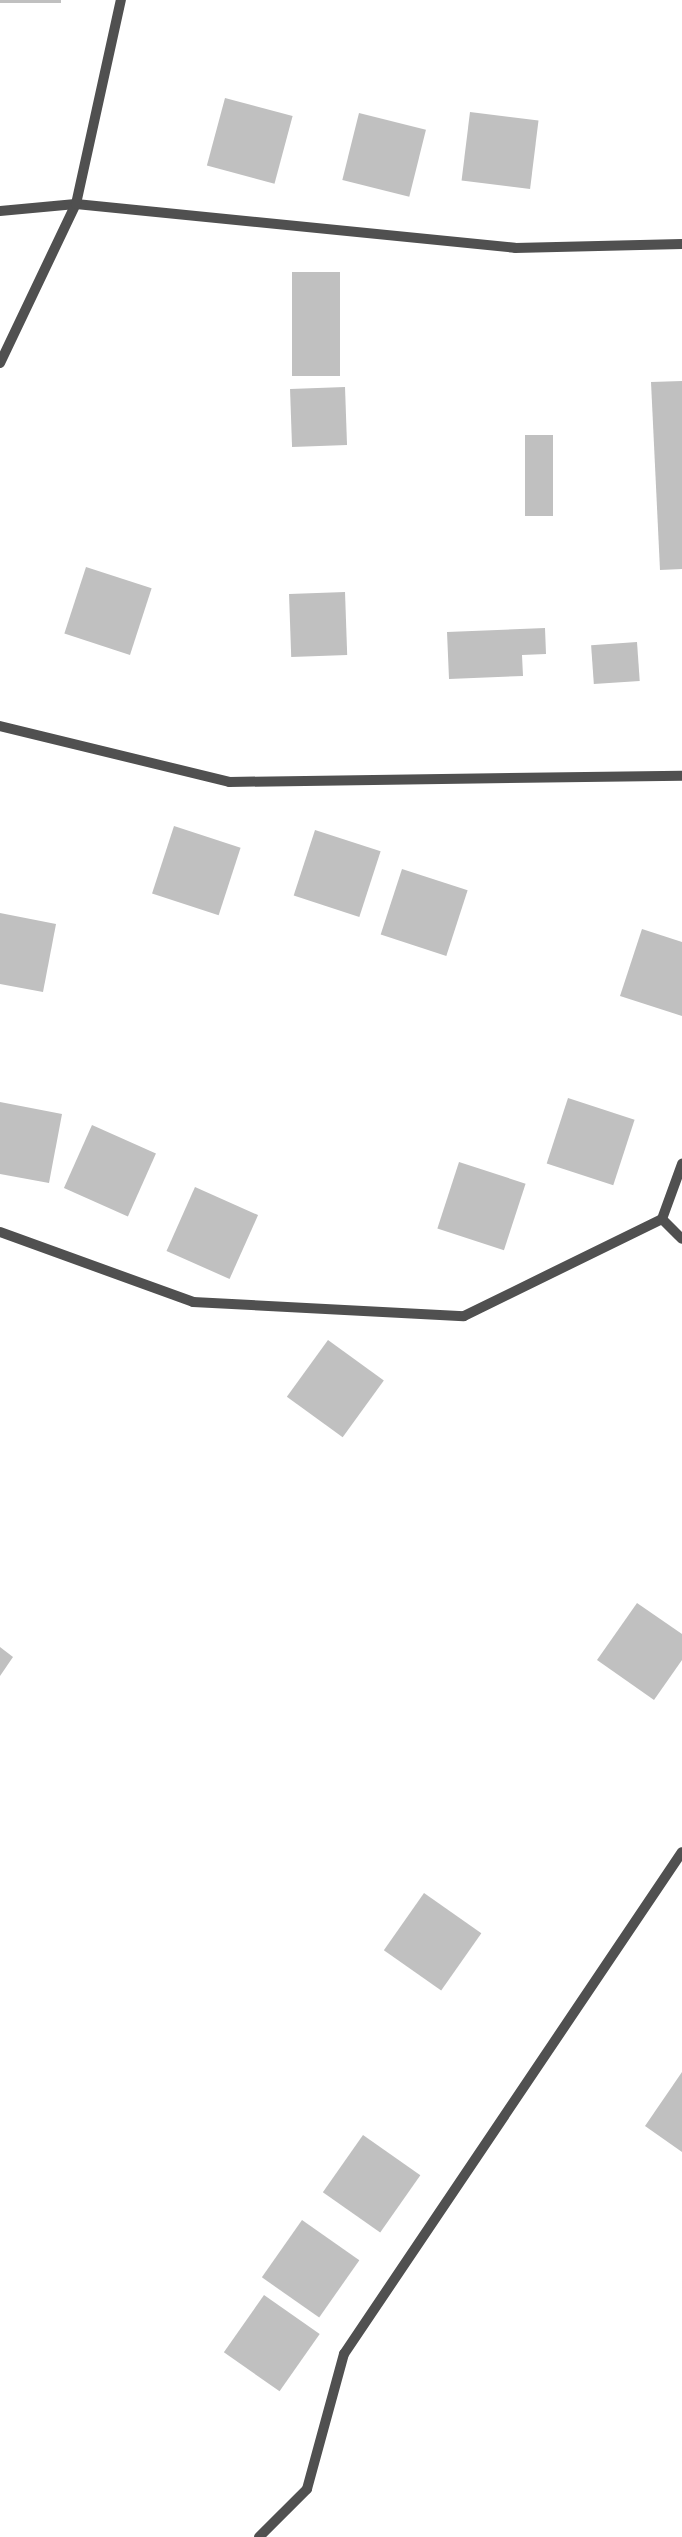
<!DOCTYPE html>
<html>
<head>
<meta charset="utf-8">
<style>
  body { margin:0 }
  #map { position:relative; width:682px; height:2537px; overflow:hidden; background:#fff; font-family:Quicksand,sans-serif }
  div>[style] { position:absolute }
  .building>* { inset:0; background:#c0c0c0; transform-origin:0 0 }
  .street>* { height:10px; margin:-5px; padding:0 5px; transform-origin:5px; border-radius:5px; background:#505050 }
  span { translate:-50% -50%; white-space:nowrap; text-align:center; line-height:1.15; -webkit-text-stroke:5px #fff; paint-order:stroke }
</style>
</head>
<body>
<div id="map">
  <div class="building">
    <i style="left:0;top:0;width:61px;height:3px"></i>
    <i style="left:225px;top:98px;width:70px;height:70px;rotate:15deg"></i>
    <i style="left:470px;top:112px;width:69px;height:69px;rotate:7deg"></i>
    <i style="left:359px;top:113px;width:69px;height:69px;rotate:14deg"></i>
    <i style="left:292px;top:272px;width:48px;height:104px"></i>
    <i style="clip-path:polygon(682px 381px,682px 569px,660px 570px,651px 382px)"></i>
    <i style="left:345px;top:387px;width:58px;height:55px;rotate:88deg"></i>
    <i style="left:525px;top:435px;width:28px;height:81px"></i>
    <i style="left:86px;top:567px;width:69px;height:70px;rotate:18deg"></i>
    <i style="left:345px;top:592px;width:63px;height:56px;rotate:88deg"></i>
    <i style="clip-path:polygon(545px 628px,546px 654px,522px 655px,523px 676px,449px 679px,447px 632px)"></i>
    <i style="left:637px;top:642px;width:39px;height:46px;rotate:86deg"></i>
    <i style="left:174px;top:826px;width:70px;height:71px;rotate:18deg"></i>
    <i style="left:315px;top:830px;width:69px;height:69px;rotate:18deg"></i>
    <i style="left:402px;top:869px;width:69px;height:69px;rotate:18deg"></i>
    <i style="clip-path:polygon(0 913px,56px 924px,43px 992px,0 984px)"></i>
    <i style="clip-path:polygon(642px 929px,682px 942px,682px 1016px,620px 996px)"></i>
    <i style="left:568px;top:1098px;width:70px;height:69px;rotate:18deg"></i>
    <i style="clip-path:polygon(0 1102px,62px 1114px,49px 1183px,0 1174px)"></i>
    <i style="left:92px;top:1125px;width:70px;height:69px;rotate:24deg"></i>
    <i style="left:459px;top:1162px;width:70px;height:70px;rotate:18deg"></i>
    <i style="left:195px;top:1187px;width:69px;height:70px;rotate:24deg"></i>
    <i style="left:328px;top:1340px;width:69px;height:70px;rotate:36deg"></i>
    <i style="clip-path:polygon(637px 1603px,682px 1634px,682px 1660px,654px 1700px,597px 1660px)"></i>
    <i style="clip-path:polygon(0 1647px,13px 1657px,0 1676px)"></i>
    <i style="left:424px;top:1893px;width:70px;height:70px;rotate:35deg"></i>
    <i style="clip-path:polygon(682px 2072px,682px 2152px,645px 2126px)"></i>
    <i style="left:363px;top:2135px;width:70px;height:70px;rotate:35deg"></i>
    <i style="left:302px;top:2220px;width:70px;height:70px;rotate:35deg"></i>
    <i style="left:264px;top:2295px;width:68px;height:70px;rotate:35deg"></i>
  </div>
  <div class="street">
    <i style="left:0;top:211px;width:76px;rotate:-5.3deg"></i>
    <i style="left:76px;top:204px;width:441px;rotate:5.7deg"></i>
    <i style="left:515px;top:248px;width:167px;rotate:-1.4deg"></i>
    <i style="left:0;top:363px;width:176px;rotate:-64.5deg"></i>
    <i style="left:76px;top:204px;width:209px;rotate:-77.6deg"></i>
    <i style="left:0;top:726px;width:236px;rotate:13.7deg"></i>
    <i style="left:229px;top:782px;width:453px;rotate:-0.8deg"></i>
    <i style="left:662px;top:1219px;width:59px;rotate:-70deg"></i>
    <i style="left:0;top:1232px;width:205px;rotate:19.9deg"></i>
    <i style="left:193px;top:1302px;width:271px;rotate:3deg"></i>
    <i style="left:464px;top:1316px;width:220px;rotate:-26.1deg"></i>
    <i style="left:662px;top:1219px;width:28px;rotate:45deg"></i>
    <i style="left:259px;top:2537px;width:68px;rotate:-45deg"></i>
    <i style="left:307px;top:2489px;width:140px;rotate:-74.7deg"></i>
    <i style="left:344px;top:2354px;width:605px;rotate:-56.05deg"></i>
  </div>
</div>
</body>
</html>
